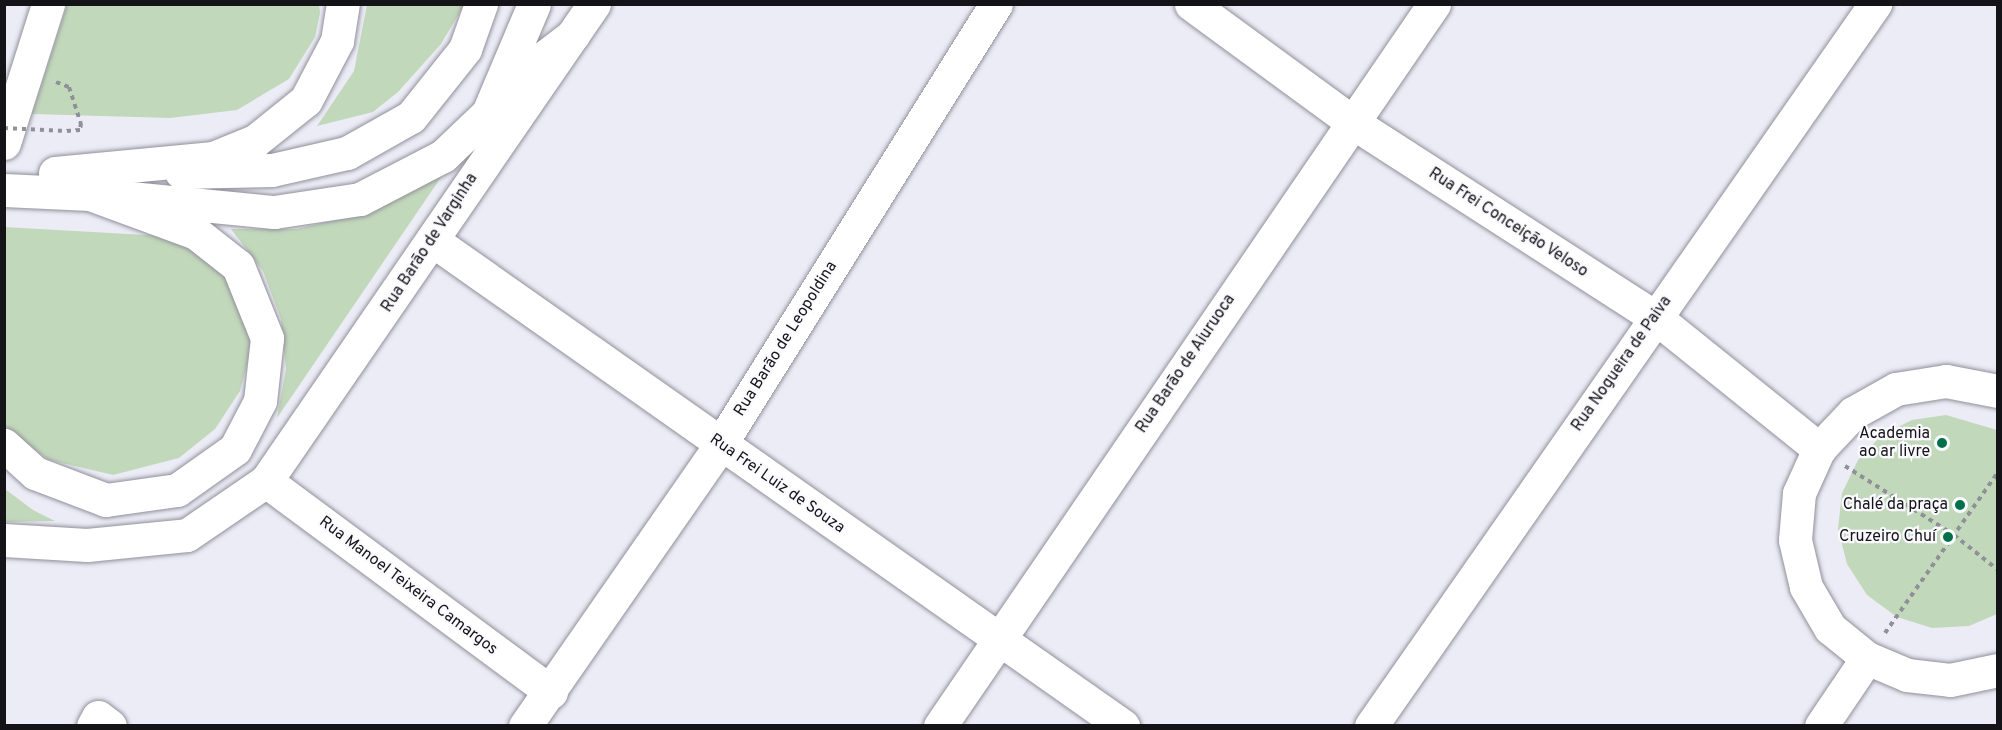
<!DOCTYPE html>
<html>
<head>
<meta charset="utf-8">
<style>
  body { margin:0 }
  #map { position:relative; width:2002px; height:730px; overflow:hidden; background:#ececf7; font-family:Overpass,sans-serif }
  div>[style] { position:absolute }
  .green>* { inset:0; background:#c2d8bb }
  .path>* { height:4px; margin-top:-2px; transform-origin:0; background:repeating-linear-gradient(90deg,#909098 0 4.5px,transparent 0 9px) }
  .roads { filter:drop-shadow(0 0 2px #91909a) drop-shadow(0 0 2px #91909a) }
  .minor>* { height:33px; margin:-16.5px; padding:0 16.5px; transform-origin:16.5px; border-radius:16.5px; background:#fff }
  .major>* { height:33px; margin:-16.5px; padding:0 16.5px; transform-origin:16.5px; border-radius:16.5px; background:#fff }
  .highway>* { height:33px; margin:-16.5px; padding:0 16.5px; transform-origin:16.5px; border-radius:16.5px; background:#fff }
  .path-bridge>* { height:4px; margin-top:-2px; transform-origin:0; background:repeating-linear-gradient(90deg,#909098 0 4.5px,transparent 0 9px) }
  .dots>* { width:16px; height:16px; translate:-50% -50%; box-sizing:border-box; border:3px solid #fafafe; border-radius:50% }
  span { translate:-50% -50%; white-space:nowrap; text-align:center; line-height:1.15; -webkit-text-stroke:4.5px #fafafe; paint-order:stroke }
  .street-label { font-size:16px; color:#141418 }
  .poi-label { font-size:16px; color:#141418 }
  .right { translate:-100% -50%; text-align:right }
  .frame { position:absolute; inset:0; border:6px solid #141418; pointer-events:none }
</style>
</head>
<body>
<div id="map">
  <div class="green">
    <i style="clip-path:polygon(67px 5px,319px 4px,320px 13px,315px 37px,289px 79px,237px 110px,170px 118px,32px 114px)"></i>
    <i style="clip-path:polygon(367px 5px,464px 5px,441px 44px,398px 92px,373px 112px,317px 126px,354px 71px)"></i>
    <i style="clip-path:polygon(446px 170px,277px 418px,286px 369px,281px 319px,263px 271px,231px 229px,296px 229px,359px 215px)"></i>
    <i style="clip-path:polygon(4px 227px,164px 236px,185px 242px,235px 283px,252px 346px,240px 391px,215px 429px,179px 458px,113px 475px,49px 460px,13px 434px,4px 425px)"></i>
    <i style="clip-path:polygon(1946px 415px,1997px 430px,1997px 614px,1969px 626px,1932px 628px,1897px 617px,1867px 595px,1847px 564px,1838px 529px,1842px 493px,1858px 460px,1882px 435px,1912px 420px)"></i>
    <i style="clip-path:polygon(5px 489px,33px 510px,55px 521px,5px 522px)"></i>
  </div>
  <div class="path">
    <i style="left:56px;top:82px;width:14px;rotate:21deg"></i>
    <i style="left:69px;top:87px;width:38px;rotate:72deg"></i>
    <i style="left:81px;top:123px;width:7px;rotate:98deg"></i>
    <i style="left:80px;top:130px;width:14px;rotate:176deg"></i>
    <i style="left:1845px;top:466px;width:129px;rotate:32.3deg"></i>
    <i style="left:1954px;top:535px;width:56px;rotate:38.5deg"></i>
    <i style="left:1885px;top:633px;width:197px;rotate:-54.9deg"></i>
  </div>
  <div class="roads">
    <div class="minor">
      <i style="left:1191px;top:4px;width:200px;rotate:36.2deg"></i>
      <i style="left:1352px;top:122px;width:360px;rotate:32.8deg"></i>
      <i style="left:1655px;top:317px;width:211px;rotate:38.8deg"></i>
      <i style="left:432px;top:240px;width:845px;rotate:35.12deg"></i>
      <i style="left:1998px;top:391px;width:53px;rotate:-169.1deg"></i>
      <i style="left:1946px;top:381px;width:51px;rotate:170.9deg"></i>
      <i style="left:1896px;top:389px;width:49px;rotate:150.8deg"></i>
      <i style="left:1853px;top:413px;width:50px;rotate:133.4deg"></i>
      <i style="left:1819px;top:449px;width:48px;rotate:114.4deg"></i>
      <i style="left:1799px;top:493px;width:47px;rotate:94.9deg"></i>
      <i style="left:1795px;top:540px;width:48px;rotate:76.8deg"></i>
      <i style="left:1806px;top:587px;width:48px;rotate:59.7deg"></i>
      <i style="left:1830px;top:628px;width:48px;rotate:39deg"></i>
      <i style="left:1867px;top:658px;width:43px;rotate:23deg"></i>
      <i style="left:1907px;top:675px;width:43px;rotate:6.6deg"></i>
      <i style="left:1950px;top:680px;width:49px;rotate:-11.8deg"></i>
      <i style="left:551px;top:692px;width:355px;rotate:-143.5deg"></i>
      <i style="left:266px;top:481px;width:579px;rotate:-55.49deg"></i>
      <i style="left:93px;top:726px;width:10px;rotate:-61deg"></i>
      <i style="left:98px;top:717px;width:15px;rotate:37deg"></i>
      <i style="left:525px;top:726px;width:342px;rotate:-55.2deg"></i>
      <i style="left:720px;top:445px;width:520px;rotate:-57.96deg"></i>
      <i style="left:940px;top:726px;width:875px;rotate:-55.62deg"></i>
      <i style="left:1371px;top:726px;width:881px;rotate:-55.08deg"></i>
      <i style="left:1821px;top:726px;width:82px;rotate:-55.9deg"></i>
    </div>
    <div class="major">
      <i style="left:500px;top:91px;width:92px;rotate:-37.5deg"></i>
      <i style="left:4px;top:143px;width:146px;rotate:-72.4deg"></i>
      <i style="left:181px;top:172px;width:91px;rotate:-1.3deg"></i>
      <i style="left:272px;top:170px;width:77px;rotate:-12.8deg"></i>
      <i style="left:347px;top:153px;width:73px;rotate:-29.4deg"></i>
      <i style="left:411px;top:117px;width:87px;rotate:-51.5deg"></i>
      <i style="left:465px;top:49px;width:48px;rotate:-70.4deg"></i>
      <i style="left:110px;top:196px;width:165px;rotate:5.6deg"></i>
      <i style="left:274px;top:212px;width:87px;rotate:-8.6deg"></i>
      <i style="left:360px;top:199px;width:93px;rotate:-27.4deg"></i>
      <i style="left:443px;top:156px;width:62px;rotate:-43.7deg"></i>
      <i style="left:488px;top:113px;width:118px;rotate:-67.1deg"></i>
      <i style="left:4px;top:540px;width:83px;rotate:3.4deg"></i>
      <i style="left:87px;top:545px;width:100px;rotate:-5.7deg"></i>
      <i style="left:187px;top:535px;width:96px;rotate:-34.4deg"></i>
    </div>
    <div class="highway">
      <i style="left:55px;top:173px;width:159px;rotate:-5.4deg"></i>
      <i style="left:213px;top:158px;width:45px;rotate:-22deg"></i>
      <i style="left:255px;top:141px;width:65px;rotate:-38.8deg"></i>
      <i style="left:306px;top:100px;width:67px;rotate:-62.3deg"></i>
      <i style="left:337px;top:41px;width:37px;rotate:-81deg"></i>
      <i style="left:4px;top:190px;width:86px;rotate:2.7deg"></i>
      <i style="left:90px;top:194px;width:113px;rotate:20.2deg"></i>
      <i style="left:196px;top:233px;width:53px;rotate:38.2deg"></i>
      <i style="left:238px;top:266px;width:78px;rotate:68.1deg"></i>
      <i style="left:267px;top:338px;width:63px;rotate:96.3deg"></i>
      <i style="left:260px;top:401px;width:54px;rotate:117.5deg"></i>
      <i style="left:235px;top:449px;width:71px;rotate:144.7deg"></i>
      <i style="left:177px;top:490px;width:72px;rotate:172deg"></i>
      <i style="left:106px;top:500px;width:76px;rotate:-159.2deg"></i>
      <i style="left:35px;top:473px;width:42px;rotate:-137.9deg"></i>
    </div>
  </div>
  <div class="path-bridge">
    <i style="left:4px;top:128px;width:62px;rotate:2.8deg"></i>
  </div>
  <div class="dots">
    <i style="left:1942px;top:443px;background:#007049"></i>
    <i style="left:1960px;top:505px;background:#007049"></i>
    <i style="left:1948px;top:537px;background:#007049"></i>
  </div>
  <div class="street-label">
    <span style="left:1508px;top:223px;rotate:33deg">Rua Frei Conceição Veloso</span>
    <span style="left:430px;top:243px;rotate:-57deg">Rua Barão de Varginha</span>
    <span style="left:786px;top:339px;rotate:-58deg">Rua Barão de Leopoldina</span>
    <span style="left:1186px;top:364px;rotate:-56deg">Rua Barão de Aiuruoca</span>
    <span style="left:1622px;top:364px;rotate:-55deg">Rua Nogueira de Paiva</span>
    <span style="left:777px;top:484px;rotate:35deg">Rua Frei Luiz de Souza</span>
    <span style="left:408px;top:586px;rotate:37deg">Rua Manoel Teixeira Camargos</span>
  </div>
  <div class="poi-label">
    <span class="right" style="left:1930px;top:443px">Academia<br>ao ar livre</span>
    <span class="right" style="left:1948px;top:505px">Chalé da praça</span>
    <span class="right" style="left:1936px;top:537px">Cruzeiro Chuí</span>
  </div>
  <div class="frame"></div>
</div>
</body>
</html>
